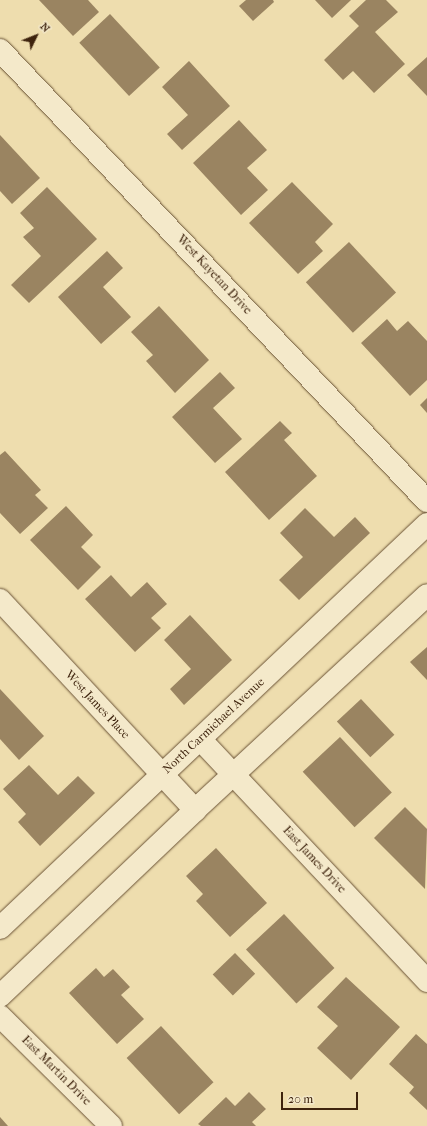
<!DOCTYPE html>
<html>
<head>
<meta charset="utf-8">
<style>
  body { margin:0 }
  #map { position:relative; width:427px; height:1126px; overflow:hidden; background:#eeddae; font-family:"IM FELL French Canon",serif }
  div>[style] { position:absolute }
  .building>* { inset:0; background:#9a8461; transform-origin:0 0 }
  .roads { filter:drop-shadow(0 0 1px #6a5235) drop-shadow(0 0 1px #6a5235) }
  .street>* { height:22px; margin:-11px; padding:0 11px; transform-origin:11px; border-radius:11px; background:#f4e9ca }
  span { translate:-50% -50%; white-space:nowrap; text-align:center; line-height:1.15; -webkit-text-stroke:4px #f4e9ca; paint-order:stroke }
  .street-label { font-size:12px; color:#3e230d }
  .north { position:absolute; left:16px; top:16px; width:40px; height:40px; -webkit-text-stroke:3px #f4e9ca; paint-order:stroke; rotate:47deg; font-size:11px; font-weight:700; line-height:16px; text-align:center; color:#3e230d }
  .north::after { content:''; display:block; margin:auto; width:14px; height:18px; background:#3e230d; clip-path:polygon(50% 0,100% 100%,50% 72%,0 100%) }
  .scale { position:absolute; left:281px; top:1092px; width:77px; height:18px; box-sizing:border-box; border:2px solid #3e230d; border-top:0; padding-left:5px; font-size:12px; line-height:14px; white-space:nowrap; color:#3e230d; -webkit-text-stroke:3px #f4e9ca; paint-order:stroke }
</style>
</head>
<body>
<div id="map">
  <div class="building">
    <i style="clip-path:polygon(39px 0,88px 0,99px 12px,73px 36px)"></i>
    <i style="clip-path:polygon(246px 0,273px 0,274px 2px,253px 21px,239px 6px)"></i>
    <i style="clip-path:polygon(315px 0,351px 0,332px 18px)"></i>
    <i style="clip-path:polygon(366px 0,386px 0,398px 12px,375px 32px,405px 64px,374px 93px,353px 71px,343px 80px,324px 60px,359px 26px,349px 16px)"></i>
    <i style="left:110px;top:14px;width:73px;height:42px;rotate:47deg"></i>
    <i style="clip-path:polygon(427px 57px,427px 96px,407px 75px)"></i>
    <i style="clip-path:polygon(189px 61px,230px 106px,182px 150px,167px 134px,188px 115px,162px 87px)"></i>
    <i style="clip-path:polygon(239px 120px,267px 150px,247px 168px,268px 190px,241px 215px,193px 163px)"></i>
    <i style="clip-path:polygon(0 135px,40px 178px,12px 204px,0 191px)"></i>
    <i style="clip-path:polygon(292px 182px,333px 224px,315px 242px,323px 251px,298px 274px,249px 223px)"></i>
    <i style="clip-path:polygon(47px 187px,97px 239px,29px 303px,11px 285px,41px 256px,23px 237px,34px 228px,20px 213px)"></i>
    <i style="left:349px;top:242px;width:69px;height:59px;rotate:47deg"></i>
    <i style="clip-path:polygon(107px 251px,123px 268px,103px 287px,131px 317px,101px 344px,58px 297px)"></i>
    <i style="clip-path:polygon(159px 306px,209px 360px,175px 393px,146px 361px,153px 355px,131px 332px)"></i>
    <i style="clip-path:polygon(387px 319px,397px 331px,408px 321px,427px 341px,427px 380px,410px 396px,361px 343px)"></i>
    <i style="clip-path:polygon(220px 372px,235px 388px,213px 408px,242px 439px,215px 463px,172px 417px)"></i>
    <i style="clip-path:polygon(427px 398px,427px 413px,420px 405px)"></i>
    <i style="clip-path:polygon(280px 421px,292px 433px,284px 440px,317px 476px,269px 520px,225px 472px)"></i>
    <i style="clip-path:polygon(5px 451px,41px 490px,35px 495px,48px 508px,20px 534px,0 513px,0 455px)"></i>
    <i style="clip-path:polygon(66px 506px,93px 535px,81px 547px,101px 567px,78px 590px,30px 540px)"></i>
    <i style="clip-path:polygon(305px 508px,334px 537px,355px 517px,370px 533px,299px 600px,279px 580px,303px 557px,280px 533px)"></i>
    <i style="clip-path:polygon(111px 575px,131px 597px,147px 582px,167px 604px,151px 618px,161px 628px,135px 652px,85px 599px)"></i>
    <i style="clip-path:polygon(190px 615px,232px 660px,184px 705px,170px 689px,191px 669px,164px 640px)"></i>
    <i style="clip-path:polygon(427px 647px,427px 680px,410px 662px)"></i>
    <i style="clip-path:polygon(0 689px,44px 736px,19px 760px,0 739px)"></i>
    <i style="left:361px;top:699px;width:49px;height:33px;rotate:47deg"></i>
    <i style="left:340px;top:737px;width:76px;height:51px;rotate:47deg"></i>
    <i style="clip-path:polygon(29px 765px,58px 795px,78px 776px,95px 793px,40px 846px,18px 822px,26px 814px,3px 789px)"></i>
    <i style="clip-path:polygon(405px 807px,427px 829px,425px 889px,374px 838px)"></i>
    <i style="clip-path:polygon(216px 848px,267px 903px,230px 937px,196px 901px,203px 894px,186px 876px)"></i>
    <i style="left:284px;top:914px;width:74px;height:52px;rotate:47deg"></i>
    <i style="left:235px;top:953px;width:29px;height:31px;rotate:46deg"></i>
    <i style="clip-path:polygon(96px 968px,104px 977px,113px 969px,130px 987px,121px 995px,144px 1019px,117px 1044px,69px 993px)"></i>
    <i style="clip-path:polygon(346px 977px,400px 1027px,351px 1080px,317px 1048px,338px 1026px,317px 1007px)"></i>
    <i style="left:161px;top:1026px;width:77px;height:47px;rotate:47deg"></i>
    <i style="clip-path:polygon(416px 1034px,427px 1044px,427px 1110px,409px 1093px,414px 1087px,389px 1064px)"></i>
    <i style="clip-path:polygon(249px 1092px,266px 1109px,252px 1122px,256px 1126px,201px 1126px,198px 1124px,226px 1097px,235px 1106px)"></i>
    <i style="clip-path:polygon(0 1117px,8px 1126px,0 1126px)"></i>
  </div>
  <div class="roads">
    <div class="street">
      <i style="left:0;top:50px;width:621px;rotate:46.57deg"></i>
      <i style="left:0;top:600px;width:287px;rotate:47.1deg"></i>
      <i style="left:200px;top:739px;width:332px;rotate:46.8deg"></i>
      <i style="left:0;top:928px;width:588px;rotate:-43.41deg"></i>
      <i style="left:0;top:996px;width:269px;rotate:-43.6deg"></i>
      <i style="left:195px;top:810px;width:316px;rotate:-42.8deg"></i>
      <i style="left:0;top:1016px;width:156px;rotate:44.7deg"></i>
    </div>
  </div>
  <div class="street-label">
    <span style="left:214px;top:275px;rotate:47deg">West Kayetan Drive</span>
    <span style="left:97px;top:705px;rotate:47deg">West James Place</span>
    <span style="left:214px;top:726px;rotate:-43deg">North Carmichael Avenue</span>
    <span style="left:314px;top:860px;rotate:47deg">East James Drive</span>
    <span style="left:56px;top:1071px;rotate:45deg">East Martin Drive</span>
  </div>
  <div class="north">N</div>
  <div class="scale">20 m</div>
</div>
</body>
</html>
